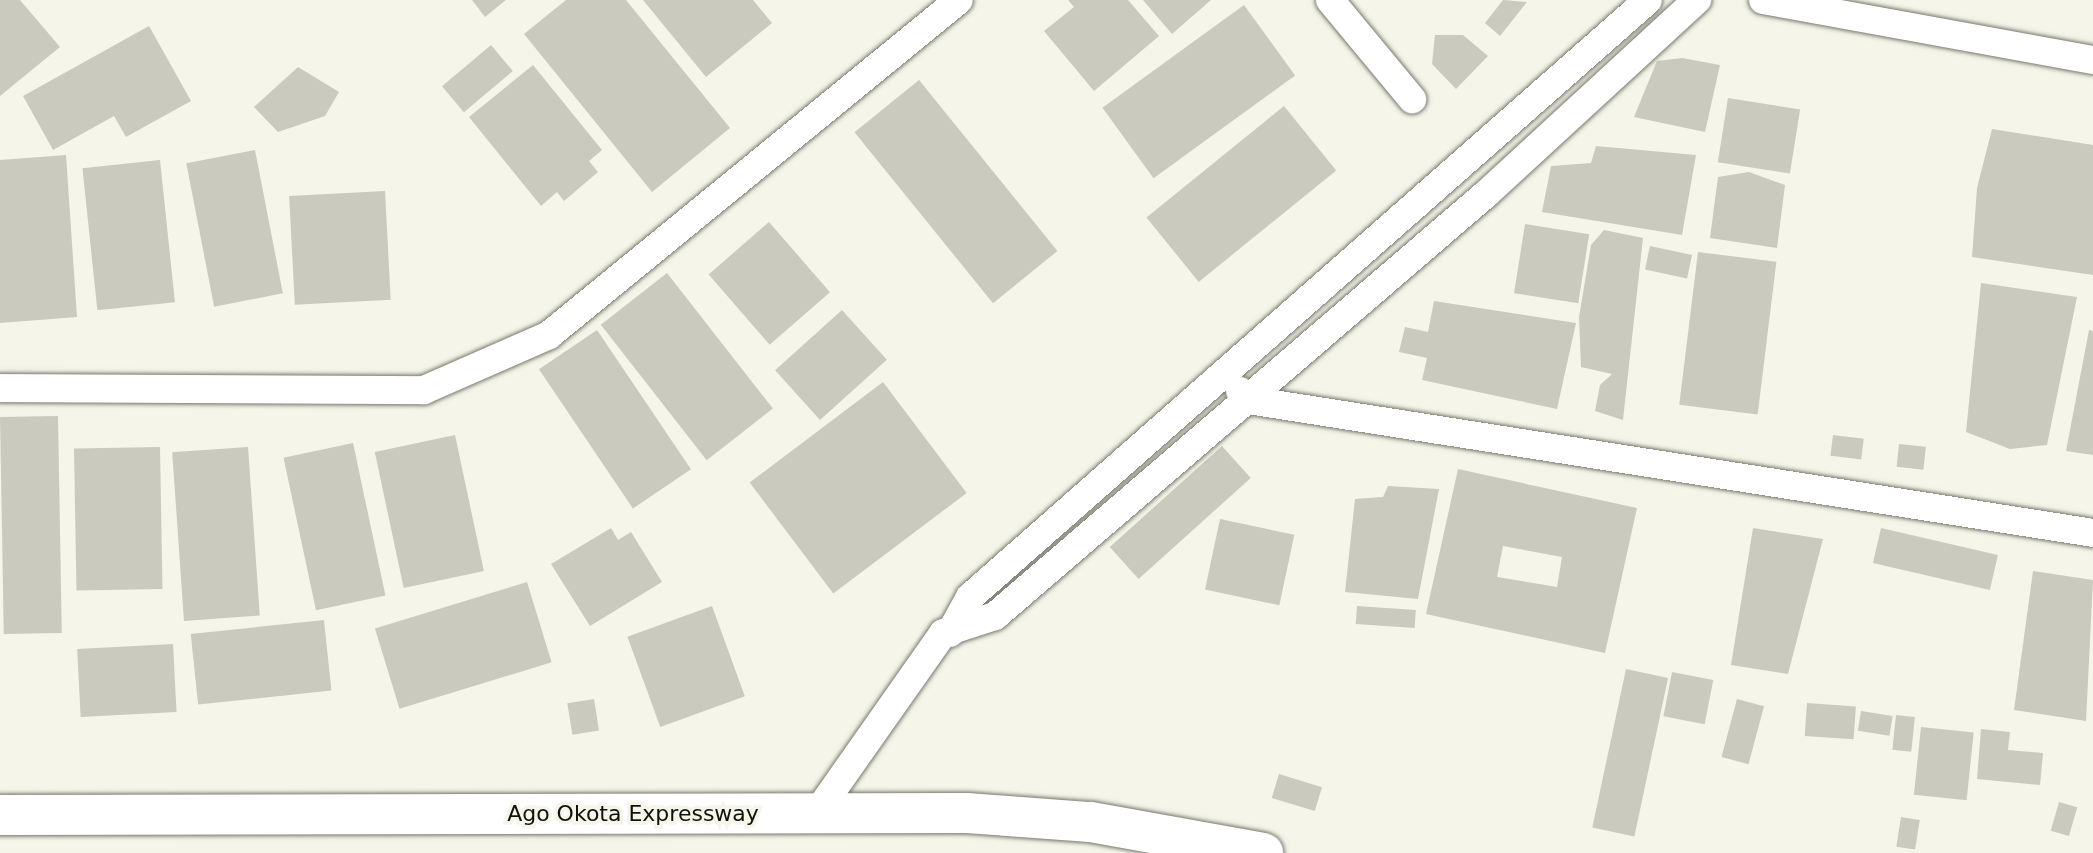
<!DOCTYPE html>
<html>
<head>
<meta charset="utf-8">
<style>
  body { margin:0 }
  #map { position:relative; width:2093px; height:853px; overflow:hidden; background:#f5f5e9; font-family:"DejaVu Sans",sans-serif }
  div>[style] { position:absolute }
  .building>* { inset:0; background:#cbcabf; transform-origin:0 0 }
  .roads { filter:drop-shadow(0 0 2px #78786d) drop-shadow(0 0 2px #78786d) }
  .minor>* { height:28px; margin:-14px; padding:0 14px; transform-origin:14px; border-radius:14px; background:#fff }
  .secondary>* { height:40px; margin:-20px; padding:0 20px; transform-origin:20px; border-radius:20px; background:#fff }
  span { translate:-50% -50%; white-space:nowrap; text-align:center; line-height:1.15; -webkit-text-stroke:7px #f5f5e9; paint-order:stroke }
  .street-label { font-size:22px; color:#11110d }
</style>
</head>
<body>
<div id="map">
  <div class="building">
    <i style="clip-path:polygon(0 0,20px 0,60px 47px,0 96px)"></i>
    <i style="clip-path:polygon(472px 0,506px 0,485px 17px)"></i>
    <i style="clip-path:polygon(566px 0,626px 0,730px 128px,652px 192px,524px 34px)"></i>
    <i style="clip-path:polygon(643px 0,753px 0,772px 23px,706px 77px)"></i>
    <i style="clip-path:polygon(1068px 0,1128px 0,1159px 36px,1094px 91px,1044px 31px,1074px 7px)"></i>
    <i style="clip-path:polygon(1143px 0,1211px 0,1172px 34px)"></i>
    <i style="clip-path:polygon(1503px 0,1527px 2px,1500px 36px,1485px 23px)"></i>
    <i style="left:1244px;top:5px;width:87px;height:175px;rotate:54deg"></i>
    <i style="clip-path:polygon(149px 26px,191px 101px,126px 137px,114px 116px,53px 150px,23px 96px)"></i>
    <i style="clip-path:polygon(1435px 35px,1463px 35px,1488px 56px,1456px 89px,1432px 64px)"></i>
    <i style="left:491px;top:45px;width:34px;height:64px;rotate:50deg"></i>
    <i style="clip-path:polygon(1682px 58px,1720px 65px,1705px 132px,1634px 117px,1657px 61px)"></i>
    <i style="clip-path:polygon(533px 65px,602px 150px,589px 161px,598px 172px,564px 201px,557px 192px,541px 206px,469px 117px)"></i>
    <i style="clip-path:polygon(298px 67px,339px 92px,325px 116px,278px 132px,254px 107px)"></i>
    <i style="left:919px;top:80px;width:220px;height:83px;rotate:51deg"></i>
    <i style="left:1728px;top:98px;width:73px;height:65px;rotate:9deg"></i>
    <i style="left:1284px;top:106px;width:83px;height:177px;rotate:51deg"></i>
    <i style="clip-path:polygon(1992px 129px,2093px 145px,2093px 275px,1972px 257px,1977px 188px)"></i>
    <i style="clip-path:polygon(1596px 146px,1696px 155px,1682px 235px,1542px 212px,1551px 166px,1591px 163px)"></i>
    <i style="left:255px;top:150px;width:146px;height:70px;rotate:79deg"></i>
    <i style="clip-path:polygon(66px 155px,77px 317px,0 323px,0 160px)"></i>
    <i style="left:160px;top:160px;width:143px;height:78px;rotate:84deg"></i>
    <i style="clip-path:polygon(1749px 172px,1785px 185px,1777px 248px,1710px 238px,1718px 177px)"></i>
    <i style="left:385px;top:191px;width:109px;height:96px;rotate:87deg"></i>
    <i style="left:769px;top:222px;width:93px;height:80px;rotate:49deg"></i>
    <i style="left:1525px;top:224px;width:65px;height:70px;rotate:9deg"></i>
    <i style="clip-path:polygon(1604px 230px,1643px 238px,1623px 420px,1595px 411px,1600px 385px,1612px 374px,1581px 367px,1579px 317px,1591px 245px)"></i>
    <i style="left:1650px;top:246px;width:43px;height:24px;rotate:12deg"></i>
    <i style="left:1698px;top:252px;width:79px;height:154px;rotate:7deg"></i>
    <i style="left:667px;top:273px;width:172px;height:84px;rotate:52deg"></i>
    <i style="clip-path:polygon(1981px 283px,2077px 297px,2047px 445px,2010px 449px,1966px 432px)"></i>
    <i style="clip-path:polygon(1434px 301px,1576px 323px,1557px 409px,1422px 380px,1427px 358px,1399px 352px,1405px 327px,1428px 332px)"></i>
    <i style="left:842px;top:310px;width:67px;height:90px;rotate:48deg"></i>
    <i style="left:597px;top:330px;width:168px;height:70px;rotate:56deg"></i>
    <i style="clip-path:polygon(2089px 330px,2093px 331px,2093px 455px,2066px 451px)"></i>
    <i style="left:883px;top:382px;width:139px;height:167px;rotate:53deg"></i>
    <i style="left:58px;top:416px;width:217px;height:58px;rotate:89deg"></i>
    <i style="left:455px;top:435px;width:139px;height:82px;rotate:78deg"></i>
    <i style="left:1833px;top:435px;width:31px;height:21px;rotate:7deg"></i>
    <i style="left:353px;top:443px;width:156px;height:71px;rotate:78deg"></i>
    <i style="left:1899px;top:444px;width:27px;height:23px;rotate:6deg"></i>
    <i style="left:1222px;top:446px;width:43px;height:151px;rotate:48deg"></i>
    <i style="left:160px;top:447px;width:142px;height:86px;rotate:89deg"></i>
    <i style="left:248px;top:447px;width:169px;height:76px;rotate:86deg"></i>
    <i style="clip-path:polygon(evenodd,1458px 469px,1637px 508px,1605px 653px,1426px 614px,1458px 469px,1503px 546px,1562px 557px,1557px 587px,1497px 577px,1503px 546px)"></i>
    <i style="clip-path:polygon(1388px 486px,1439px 489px,1418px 599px,1345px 592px,1355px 499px,1383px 497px)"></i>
    <i style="left:1220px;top:519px;width:76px;height:72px;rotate:12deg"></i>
    <i style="clip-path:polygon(611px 528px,618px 540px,631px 532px,662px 582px,590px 626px,551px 564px)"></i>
    <i style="clip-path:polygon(1753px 528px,1823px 539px,1788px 674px,1731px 665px)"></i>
    <i style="left:1881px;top:528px;width:120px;height:36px;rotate:13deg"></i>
    <i style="clip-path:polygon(2033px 571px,2093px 580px,2086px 721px,2014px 710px)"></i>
    <i style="left:527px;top:582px;width:84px;height:159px;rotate:73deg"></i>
    <i style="left:712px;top:606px;width:96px;height:90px;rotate:70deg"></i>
    <i style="left:1357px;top:606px;width:59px;height:18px;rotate:4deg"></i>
    <i style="left:324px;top:620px;width:71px;height:134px;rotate:84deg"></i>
    <i style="left:173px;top:644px;width:68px;height:96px;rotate:87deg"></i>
    <i style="left:1626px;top:669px;width:43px;height:162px;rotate:12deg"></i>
    <i style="left:1672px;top:672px;width:42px;height:45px;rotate:11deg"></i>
    <i style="left:594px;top:699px;width:32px;height:27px;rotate:81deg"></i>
    <i style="left:1737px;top:699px;width:28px;height:60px;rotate:15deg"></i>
    <i style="left:1807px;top:703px;width:49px;height:33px;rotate:4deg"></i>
    <i style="left:1861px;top:711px;width:32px;height:20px;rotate:9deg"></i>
    <i style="left:1896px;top:715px;width:19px;height:35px;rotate:6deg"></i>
    <i style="left:1921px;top:727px;width:53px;height:68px;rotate:6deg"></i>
    <i style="clip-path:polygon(1981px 729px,2010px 732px,2008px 750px,2043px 753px,2040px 785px,1977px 779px)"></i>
    <i style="left:1279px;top:774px;width:45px;height:25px;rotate:17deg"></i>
    <i style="left:2059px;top:802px;width:19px;height:30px;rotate:16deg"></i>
    <i style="left:1901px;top:817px;width:19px;height:30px;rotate:9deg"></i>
  </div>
  <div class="roads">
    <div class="minor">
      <i style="left:1330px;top:0;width:129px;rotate:50.4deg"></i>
      <i style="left:1763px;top:0;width:335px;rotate:10.3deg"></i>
      <i style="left:0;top:388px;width:424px;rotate:0.3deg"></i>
      <i style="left:424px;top:390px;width:137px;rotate:-23.7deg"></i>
      <i style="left:549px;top:335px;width:529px;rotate:-39.25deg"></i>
      <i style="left:1240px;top:391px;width:12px;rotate:48deg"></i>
      <i style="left:1248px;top:400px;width:855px;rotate:8.94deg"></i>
      <i style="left:950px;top:633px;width:41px;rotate:-60.9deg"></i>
      <i style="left:970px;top:597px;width:903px;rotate:-41.36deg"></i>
      <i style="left:816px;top:814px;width:221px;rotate:-54.9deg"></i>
      <i style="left:943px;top:633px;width:55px;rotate:-18.1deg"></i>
      <i style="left:995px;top:616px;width:647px;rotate:-40.68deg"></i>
      <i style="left:1486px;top:194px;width:287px;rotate:-42.6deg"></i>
    </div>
    <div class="secondary">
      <i style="left:0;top:815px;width:967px;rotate:-0.12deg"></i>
      <i style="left:967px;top:813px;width:124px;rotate:4.2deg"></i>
      <i style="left:1091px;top:822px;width:175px;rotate:10.2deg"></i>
    </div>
  </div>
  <div class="street-label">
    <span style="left:633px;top:814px">Ago Okota Expressway</span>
  </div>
</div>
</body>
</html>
